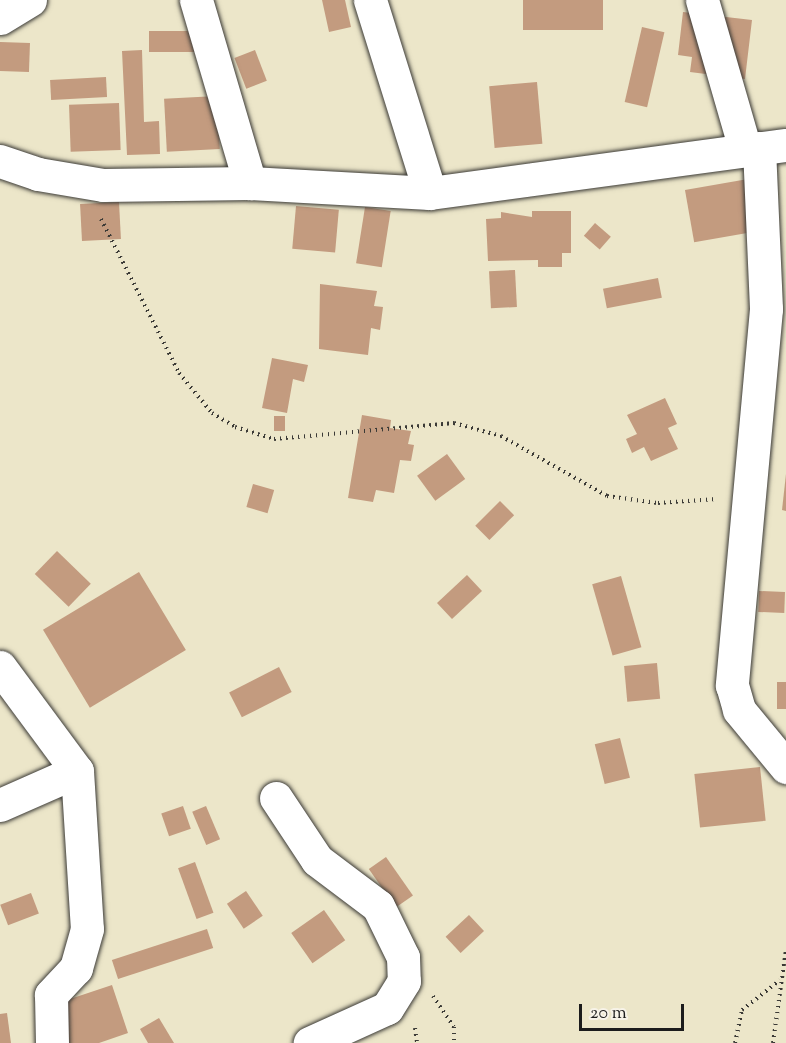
<!DOCTYPE html>
<html>
<head>
<meta charset="utf-8">
<style>
  body { margin:0 }
  #map { position:relative; width:786px; height:1043px; overflow:hidden; background:#ece6c9; font-family:"Sorts Mill Goudy",serif }
  div>[style] { position:absolute }
  .building>* { inset:0; background:#c39b7f; transform-origin:0 0 }
  .path>* { height:4px; margin-top:-2px; transform-origin:0; background:repeating-linear-gradient(90deg,#3b3a36 0 1.5px,transparent 0 6px) }
  .roads { filter:drop-shadow(0 0 2px #3b3a36) drop-shadow(0 0 2px #3b3a36) }
  .minor>* { height:33px; margin:-16.5px; padding:0 16.5px; transform-origin:16.5px; border-radius:16.5px; background:#fff }
  span { translate:-50% -50%; white-space:nowrap; text-align:center; line-height:1.15; -webkit-text-stroke:4.5px #f7f3e8; paint-order:stroke }
  .scale { position:absolute; left:579px; top:1004px; width:105px; height:27px; box-sizing:border-box; border:3px solid #1c1c1c; border-top:0; padding-left:8px; font-size:18px; line-height:21px; white-space:nowrap; color:#1c1c1c; -webkit-text-stroke:4px #f7f3e8; paint-order:stroke }
</style>
</head>
<body>
<div id="map">
  <div class="building">
    <i style="clip-path:polygon(322px 0,345px 0,351px 27px,329px 32px)"></i>
    <i style="left:523px;top:0;width:80px;height:30px"></i>
    <i style="clip-path:polygon(683px 12px,752px 20px,745px 79px,690px 72px,692px 57px,678px 55px)"></i>
    <i style="left:642px;top:27px;width:23px;height:77px;rotate:13deg"></i>
    <i style="left:149px;top:31px;width:49px;height:21px"></i>
    <i style="left:0;top:42px;width:30px;height:29px;rotate:2deg"></i>
    <i style="clip-path:polygon(142px 50px,144px 122px,159px 121px,160px 154px,127px 155px,122px 51px)"></i>
    <i style="left:255px;top:50px;width:33px;height:22px;rotate:69deg"></i>
    <i style="left:106px;top:77px;width:20px;height:56px;rotate:87deg"></i>
    <i style="left:537px;top:82px;width:62px;height:48px;rotate:85deg"></i>
    <i style="left:217px;top:96px;width:53px;height:53px;rotate:87deg"></i>
    <i style="left:119px;top:103px;width:47px;height:50px;rotate:88deg"></i>
    <i style="left:748px;top:179px;width:53px;height:64px;rotate:80deg"></i>
    <i style="left:119px;top:202px;width:37px;height:39px;rotate:87deg"></i>
    <i style="left:296px;top:206px;width:43px;height:43px;rotate:5deg"></i>
    <i style="left:365px;top:207px;width:26px;height:57px;rotate:9deg"></i>
    <i style="clip-path:polygon(532px 211px,571px 211px,571px 253px,562px 253px,562px 267px,538px 267px,538px 260px,488px 261px,486px 219px,501px 218px,501px 212px,532px 217px)"></i>
    <i style="left:595px;top:223px;width:21px;height:17px;rotate:41deg"></i>
    <i style="left:515px;top:270px;width:37px;height:26px;rotate:87deg"></i>
    <i style="left:658px;top:278px;width:20px;height:56px;rotate:79deg"></i>
    <i style="clip-path:polygon(320px 284px,377px 291px,374px 306px,383px 307px,380px 330px,371px 328px,368px 355px,319px 349px)"></i>
    <i style="clip-path:polygon(272px 358px,308px 365px,304px 382px,293px 379px,287px 413px,262px 408px)"></i>
    <i style="clip-path:polygon(665px 398px,677px 424px,668px 428px,678px 449px,651px 461px,644px 447px,632px 453px,626px 439px,637px 434px,627px 415px)"></i>
    <i style="clip-path:polygon(362px 415px,391px 420px,390px 428px,411px 431px,408px 444px,414px 445px,411px 461px,400px 460px,394px 493px,376px 490px,373px 502px,348px 498px)"></i>
    <i style="left:274px;top:416px;width:11px;height:15px"></i>
    <i style="left:447px;top:454px;width:31px;height:37px;rotate:54deg"></i>
    <i style="clip-path:polygon(786px 474px,786px 511px,782px 510px)"></i>
    <i style="left:253px;top:484px;width:22px;height:24px;rotate:16deg"></i>
    <i style="left:500px;top:501px;width:20px;height:35px;rotate:45deg"></i>
    <i style="left:57px;top:551px;width:47px;height:32px;rotate:44deg"></i>
    <i style="left:139px;top:572px;width:91px;height:112px;rotate:59deg"></i>
    <i style="left:467px;top:575px;width:22px;height:41px;rotate:47deg"></i>
    <i style="left:621px;top:576px;width:74px;height:30px;rotate:74deg"></i>
    <i style="left:759px;top:591px;width:26px;height:21px;rotate:2deg"></i>
    <i style="left:657px;top:663px;width:36px;height:33px;rotate:85deg"></i>
    <i style="left:279px;top:667px;width:28px;height:56px;rotate:63deg"></i>
    <i style="left:777px;top:682px;width:9px;height:27px"></i>
    <i style="left:620px;top:738px;width:41px;height:26px;rotate:76deg"></i>
    <i style="left:760px;top:767px;width:54px;height:66px;rotate:84deg"></i>
    <i style="left:183px;top:806px;width:24px;height:23px;rotate:71deg"></i>
    <i style="left:206px;top:806px;width:36px;height:15px;rotate:67deg"></i>
    <i style="left:386px;top:857px;width:47px;height:21px;rotate:55deg"></i>
    <i style="left:195px;top:862px;width:54px;height:18px;rotate:70deg"></i>
    <i style="left:246px;top:891px;width:30px;height:23px;rotate:56deg"></i>
    <i style="left:31px;top:893px;width:22px;height:33px;rotate:69deg"></i>
    <i style="left:324px;top:910px;width:37px;height:40px;rotate:55deg"></i>
    <i style="left:469px;top:915px;width:22px;height:32px;rotate:47deg"></i>
    <i style="left:207px;top:929px;width:20px;height:100px;rotate:72deg"></i>
    <i style="clip-path:polygon(112px 985px,128px 1033px,99px 1043px,69px 1043px,55px 1004px)"></i>
    <i style="clip-path:polygon(7px 1013px,11px 1043px,0 1043px,0 1014px)"></i>
    <i style="clip-path:polygon(159px 1018px,174px 1043px,148px 1043px,140px 1029px)"></i>
  </div>
  <div class="path">
    <i style="left:101px;top:219px;width:173px;rotate:63.1deg"></i>
    <i style="left:179px;top:373px;width:52px;rotate:50.5deg"></i>
    <i style="left:212px;top:413px;width:27px;rotate:31deg"></i>
    <i style="left:235px;top:427px;width:41px;rotate:17.1deg"></i>
    <i style="left:274px;top:439px;width:181px;rotate:-5.1deg"></i>
    <i style="left:454px;top:423px;width:49px;rotate:15.5deg"></i>
    <i style="left:501px;top:436px;width:122px;rotate:29.5deg"></i>
    <i style="left:607px;top:496px;width:51px;rotate:7.8deg"></i>
    <i style="left:658px;top:503px;width:58px;rotate:-3.9deg"></i>
    <i style="left:433px;top:996px;width:37px;rotate:56deg"></i>
    <i style="left:454px;top:1027px;width:16px;rotate:90deg"></i>
    <i style="left:415px;top:1028px;width:15px;rotate:82deg"></i>
    <i style="left:735px;top:1043px;width:34px;rotate:-78deg"></i>
    <i style="left:742px;top:1010px;width:48px;rotate:-38.3deg"></i>
    <i style="left:773px;top:1043px;width:95px;rotate:-82.1deg"></i>
  </div>
  <div class="roads">
    <div class="minor">
      <i style="left:196px;top:0;width:191px;rotate:73.6deg"></i>
      <i style="left:370px;top:0;width:202px;rotate:72.7deg"></i>
      <i style="left:702px;top:0;width:155px;rotate:73.9deg"></i>
      <i style="left:0;top:18px;width:35px;rotate:-31deg"></i>
      <i style="left:759px;top:148px;width:161px;rotate:87.5deg"></i>
      <i style="left:766px;top:309px;width:378px;rotate:95.2deg"></i>
      <i style="left:732px;top:685px;width:26px;rotate:74deg"></i>
      <i style="left:739px;top:710px;width:74px;rotate:50.5deg"></i>
      <i style="left:0;top:161px;width:40px;rotate:18.9deg"></i>
      <i style="left:38px;top:174px;width:66px;rotate:9.6deg"></i>
      <i style="left:103px;top:185px;width:147px;rotate:-0.8deg"></i>
      <i style="left:250px;top:183px;width:180px;rotate:3.2deg"></i>
      <i style="left:430px;top:193px;width:359px;rotate:-7.7deg"></i>
      <i style="left:0;top:667px;width:129px;rotate:53.5deg"></i>
      <i style="left:77px;top:771px;width:158px;rotate:86.4deg"></i>
      <i style="left:87px;top:929px;width:41px;rotate:105.8deg"></i>
      <i style="left:76px;top:968px;width:37px;rotate:133deg"></i>
      <i style="left:51px;top:995px;width:48px;rotate:88.8deg"></i>
      <i style="left:276px;top:798px;width:74px;rotate:56.5deg"></i>
      <i style="left:317px;top:860px;width:76px;rotate:37deg"></i>
      <i style="left:378px;top:906px;width:57px;rotate:63.9deg"></i>
      <i style="left:403px;top:957px;width:24px;rotate:88deg"></i>
      <i style="left:404px;top:981px;width:32px;rotate:122deg"></i>
      <i style="left:387px;top:1008px;width:85px;rotate:155.6deg"></i>
      <i style="left:0;top:805px;width:84px;rotate:-23.8deg"></i>
    </div>
  </div>
  <div class="scale">20 m</div>
</div>
</body>
</html>
